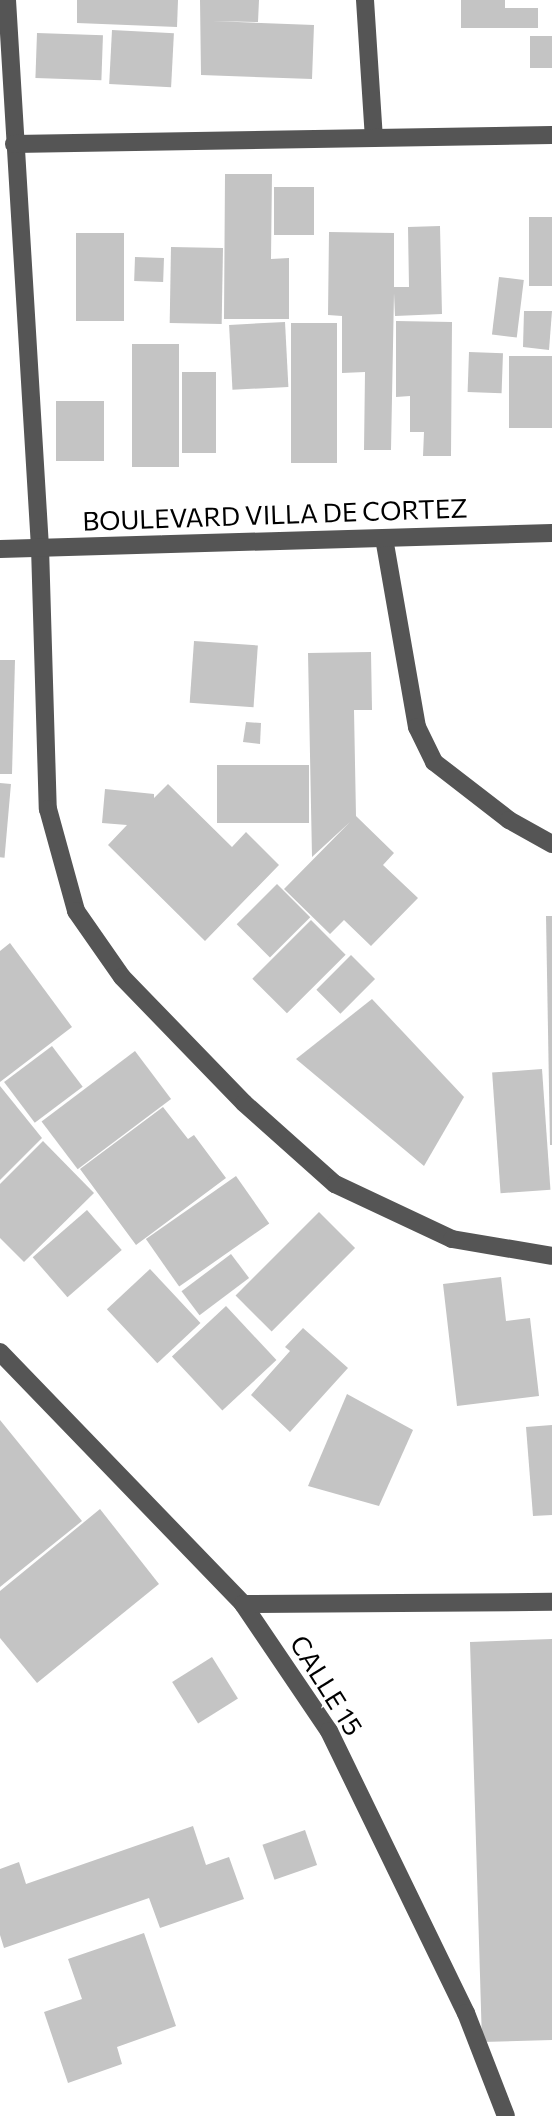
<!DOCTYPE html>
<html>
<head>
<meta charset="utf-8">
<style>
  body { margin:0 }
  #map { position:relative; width:552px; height:2116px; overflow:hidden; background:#fff; font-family:Commissioner,sans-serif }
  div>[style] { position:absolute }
  .building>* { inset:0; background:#c4c4c4; transform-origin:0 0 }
  .minor>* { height:18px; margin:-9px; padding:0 9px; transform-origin:9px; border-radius:9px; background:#555 }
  span { translate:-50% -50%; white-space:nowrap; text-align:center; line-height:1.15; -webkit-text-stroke:5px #fff; paint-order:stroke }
  .street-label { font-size:26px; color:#000 }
</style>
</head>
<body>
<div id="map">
  <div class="building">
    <i style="clip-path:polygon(77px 0,178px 0,177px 27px,77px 23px)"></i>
    <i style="clip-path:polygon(200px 0,259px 0,258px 22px,212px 21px,314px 25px,312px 79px,201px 75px)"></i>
    <i style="clip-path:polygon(461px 0,505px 0,505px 8px,538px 8px,538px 28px,461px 28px)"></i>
    <i style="left:112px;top:30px;width:62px;height:54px;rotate:3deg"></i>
    <i style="left:37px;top:33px;width:66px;height:45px;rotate:2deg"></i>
    <i style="left:530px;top:36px;width:22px;height:32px"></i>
    <i style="clip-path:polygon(225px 174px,272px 174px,271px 259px,289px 258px,289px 319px,224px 319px)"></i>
    <i style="left:274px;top:187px;width:40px;height:48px"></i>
    <i style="left:529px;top:217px;width:23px;height:69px"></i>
    <i style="clip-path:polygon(440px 226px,442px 314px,395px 316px,394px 293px,391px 450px,364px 450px,365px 372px,342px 373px,342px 316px,328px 315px,329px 232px,394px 233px,394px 287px,409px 287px,408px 227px)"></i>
    <i style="left:76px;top:233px;width:48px;height:88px"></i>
    <i style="left:171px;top:247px;width:52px;height:76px;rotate:1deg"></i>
    <i style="left:135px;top:257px;width:29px;height:24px;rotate:2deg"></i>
    <i style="left:499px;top:277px;width:25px;height:58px;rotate:7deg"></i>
    <i style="clip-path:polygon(524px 311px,552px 311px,549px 350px,523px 347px)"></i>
    <i style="clip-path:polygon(396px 321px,452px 322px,451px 456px,423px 456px,424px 432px,410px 432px,410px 396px,396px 397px)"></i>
    <i style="left:285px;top:322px;width:65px;height:56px;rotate:87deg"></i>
    <i style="left:291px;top:323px;width:46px;height:140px"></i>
    <i style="left:132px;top:344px;width:47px;height:123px"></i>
    <i style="left:469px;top:352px;width:34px;height:40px;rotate:2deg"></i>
    <i style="left:509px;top:356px;width:43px;height:72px"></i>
    <i style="left:182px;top:372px;width:34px;height:81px"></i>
    <i style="left:56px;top:401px;width:48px;height:60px"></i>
    <i style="left:194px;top:641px;width:64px;height:62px;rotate:4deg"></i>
    <i style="clip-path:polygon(371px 652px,372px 710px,354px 710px,356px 816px,394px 853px,383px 865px,418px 898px,371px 946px,344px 920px,330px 934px,284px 889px,350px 822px,312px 857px,308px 653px)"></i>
    <i style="clip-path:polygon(0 660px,15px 660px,12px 774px,0 774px)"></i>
    <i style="clip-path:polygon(246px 722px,261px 723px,260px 744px,243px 742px)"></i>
    <i style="left:217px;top:765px;width:92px;height:58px"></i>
    <i style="left:0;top:783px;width:11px;height:74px;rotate:5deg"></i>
    <i style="clip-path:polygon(168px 784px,232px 847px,246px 832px,279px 865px,205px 941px,108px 845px,127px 825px,102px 823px,105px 789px,154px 794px,154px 798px)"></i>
    <i style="left:277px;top:884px;width:47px;height:57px;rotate:45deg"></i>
    <i style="clip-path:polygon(546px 916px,552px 916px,552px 1145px,550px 1145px)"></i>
    <i style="left:311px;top:920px;width:49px;height:83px;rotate:45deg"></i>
    <i style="clip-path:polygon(10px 943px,72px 1027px,0 1082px,0 951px)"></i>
    <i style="left:351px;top:955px;width:34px;height:49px;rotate:45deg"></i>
    <i style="clip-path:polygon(372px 999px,464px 1097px,424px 1166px,296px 1059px)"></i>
    <i style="left:52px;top:1046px;width:51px;height:60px;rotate:53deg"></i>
    <i style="left:135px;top:1051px;width:60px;height:117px;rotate:53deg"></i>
    <i style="left:542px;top:1069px;width:121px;height:50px;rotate:86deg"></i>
    <i style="clip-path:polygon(0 1086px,42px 1138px,0 1180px)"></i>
    <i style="clip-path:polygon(163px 1107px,188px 1139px,194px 1135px,226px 1178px,136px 1245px,80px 1169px)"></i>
    <i style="clip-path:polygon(43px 1141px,94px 1193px,24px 1262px,0 1238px,0 1184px)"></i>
    <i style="left:236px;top:1176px;width:58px;height:110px;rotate:55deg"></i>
    <i style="left:87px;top:1210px;width:53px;height:72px;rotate:49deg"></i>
    <i style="left:319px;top:1212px;width:51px;height:118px;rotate:45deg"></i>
    <i style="left:231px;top:1254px;width:30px;height:62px;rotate:53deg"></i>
    <i style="left:150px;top:1269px;width:74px;height:59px;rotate:47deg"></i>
    <i style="clip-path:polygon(501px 1277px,506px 1321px,530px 1318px,539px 1396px,457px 1406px,443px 1284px)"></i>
    <i style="left:226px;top:1306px;width:74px;height:74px;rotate:47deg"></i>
    <i style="clip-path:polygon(303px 1328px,348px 1368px,290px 1432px,251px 1395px,290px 1351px,285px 1347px)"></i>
    <i style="clip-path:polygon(347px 1394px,413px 1430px,379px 1506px,308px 1486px)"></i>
    <i style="clip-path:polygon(0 1420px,82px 1521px,0 1587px)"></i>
    <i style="clip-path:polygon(552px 1425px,552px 1515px,533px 1516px,526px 1427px)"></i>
    <i style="clip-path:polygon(100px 1509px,159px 1584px,37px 1683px,0 1638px,0 1591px)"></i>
    <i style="clip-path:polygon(552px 1639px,552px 2040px,482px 2042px,470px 1642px)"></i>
    <i style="left:212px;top:1657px;width:49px;height:47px;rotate:58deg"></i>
    <i style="clip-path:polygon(193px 1826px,206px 1865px,229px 1857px,244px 1899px,160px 1928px,149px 1898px,4px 1948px,0 1935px,0 1869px,19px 1862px,26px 1884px)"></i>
    <i style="left:305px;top:1830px;width:37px;height:45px;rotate:71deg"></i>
    <i style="clip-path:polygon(144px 1933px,176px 2026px,117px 2047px,122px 2064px,68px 2083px,44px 2012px,82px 1999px,68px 1959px)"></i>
  </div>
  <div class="minor">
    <i style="left:7px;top:0;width:548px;rotate:86.55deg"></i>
    <i style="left:40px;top:547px;width:262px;rotate:88.3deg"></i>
    <i style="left:48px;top:809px;width:106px;rotate:74.6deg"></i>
    <i style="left:76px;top:911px;width:80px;rotate:55.1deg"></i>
    <i style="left:122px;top:977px;width:175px;rotate:45.9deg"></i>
    <i style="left:244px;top:1103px;width:122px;rotate:41.7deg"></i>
    <i style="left:335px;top:1184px;width:129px;rotate:25.2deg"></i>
    <i style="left:452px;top:1239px;width:101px;rotate:9.6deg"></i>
    <i style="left:365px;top:0;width:138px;rotate:86.3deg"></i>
    <i style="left:14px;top:144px;width:538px;rotate:-0.96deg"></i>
    <i style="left:384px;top:538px;width:192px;rotate:80.1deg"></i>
    <i style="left:417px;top:727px;width:39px;rotate:64deg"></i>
    <i style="left:434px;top:762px;width:95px;rotate:37.7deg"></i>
    <i style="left:509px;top:820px;width:49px;rotate:29.2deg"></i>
    <i style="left:0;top:549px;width:552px;rotate:-1.66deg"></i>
    <i style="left:0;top:1352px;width:350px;rotate:46deg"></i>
    <i style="left:243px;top:1604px;width:153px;rotate:55.9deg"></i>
    <i style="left:329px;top:1731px;width:314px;rotate:64.1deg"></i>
    <i style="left:466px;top:2013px;width:110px;rotate:68.8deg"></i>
    <i style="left:243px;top:1604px;width:309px;rotate:-0.4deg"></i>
  </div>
  <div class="street-label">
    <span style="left:275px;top:514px;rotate:-2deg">BOULEVARD VILLA DE CORTEZ</span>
    <span style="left:327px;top:1685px;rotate:58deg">CALLE 15</span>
  </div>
</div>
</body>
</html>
